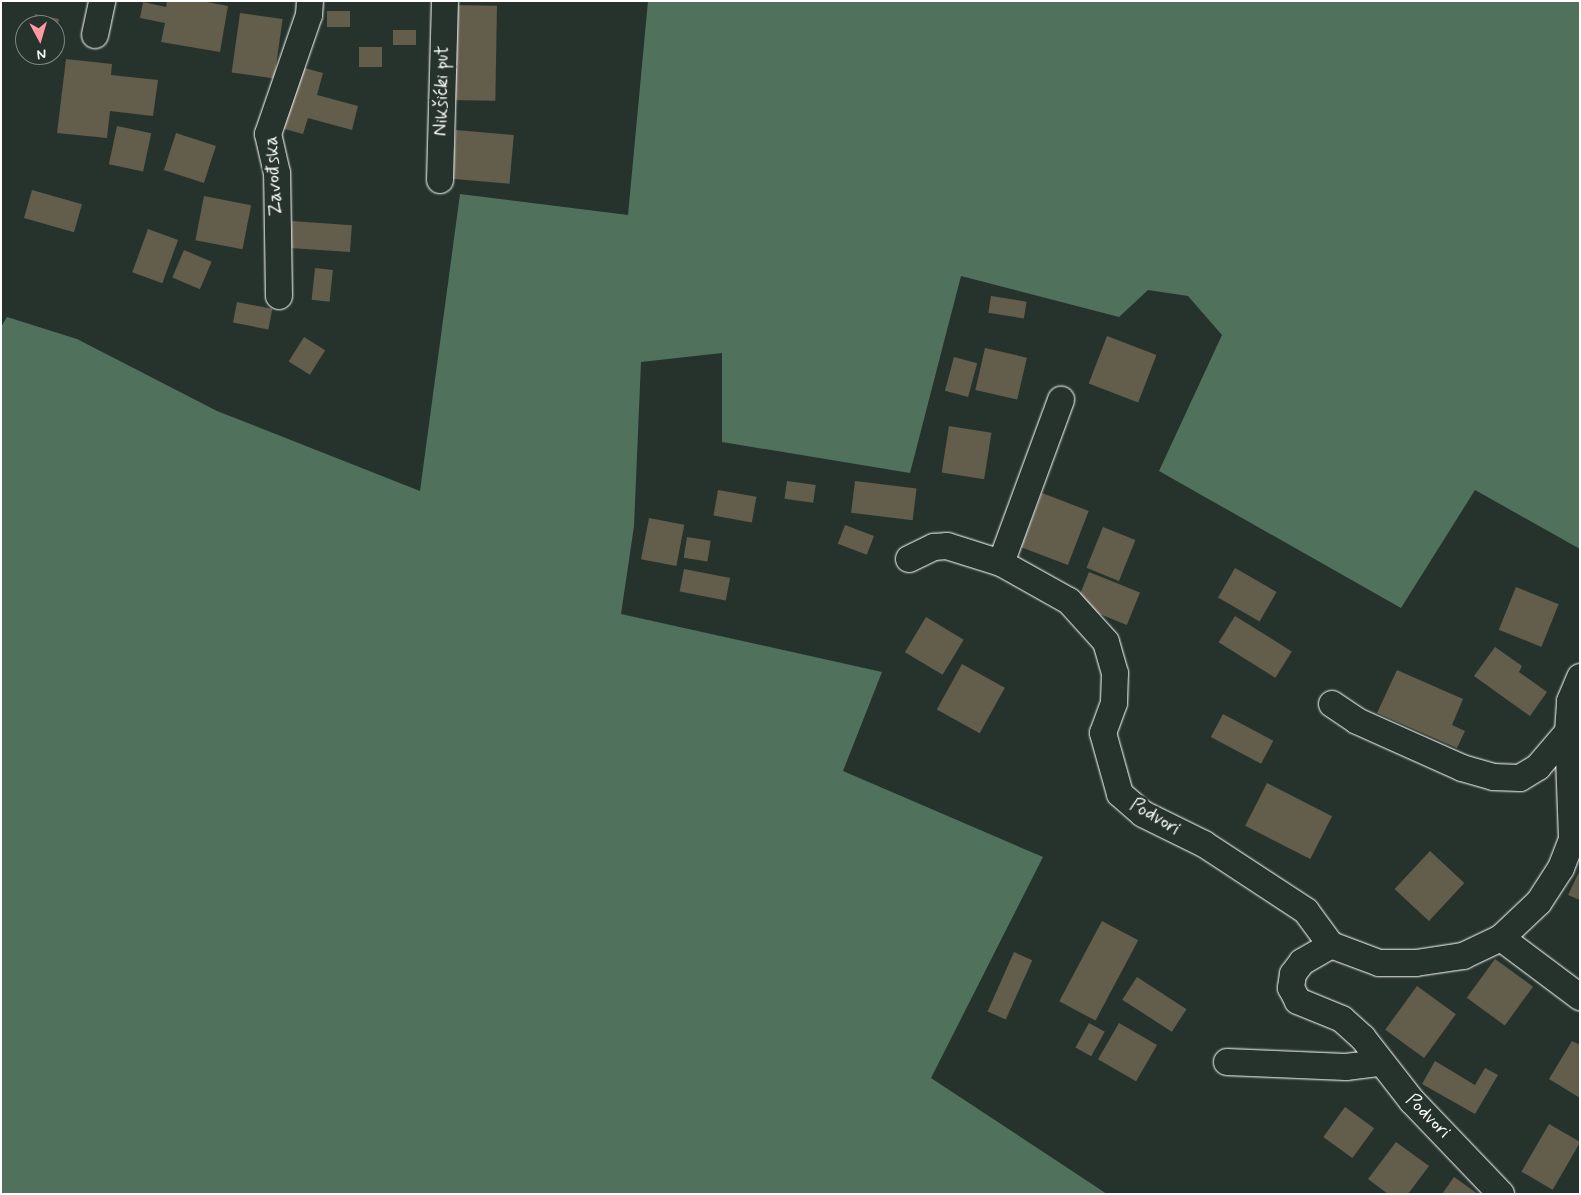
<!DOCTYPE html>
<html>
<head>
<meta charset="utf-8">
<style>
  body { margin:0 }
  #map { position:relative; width:1581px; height:1195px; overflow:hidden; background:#26332d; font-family:Mynerve,sans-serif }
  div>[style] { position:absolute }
  .green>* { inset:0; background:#50715c }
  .building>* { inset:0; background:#635d4c; transform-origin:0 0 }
  .roads { filter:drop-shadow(0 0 1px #fff) drop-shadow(0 0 1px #fff) }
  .street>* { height:26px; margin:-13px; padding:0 13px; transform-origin:13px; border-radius:13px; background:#26332d }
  span { translate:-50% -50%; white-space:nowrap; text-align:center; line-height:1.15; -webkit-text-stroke:5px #26332d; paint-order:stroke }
  .street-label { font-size:19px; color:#fff }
  .frame { position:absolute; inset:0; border:2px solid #fff; pointer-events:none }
  .north { position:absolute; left:15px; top:15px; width:50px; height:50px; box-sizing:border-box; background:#26332d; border:1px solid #7d8581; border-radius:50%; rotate:174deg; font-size:14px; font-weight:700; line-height:20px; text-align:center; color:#fff }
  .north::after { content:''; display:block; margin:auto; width:18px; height:22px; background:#ff9aa2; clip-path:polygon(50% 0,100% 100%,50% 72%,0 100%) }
</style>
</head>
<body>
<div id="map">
  <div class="green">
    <i style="clip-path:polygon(648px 1px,1580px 1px,1580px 549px,1475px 490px,1401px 608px,1159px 471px,1222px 335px,1188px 296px,1148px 290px,1119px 317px,961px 276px,910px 473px,722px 442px,722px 353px,641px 362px,634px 526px,621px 614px,882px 672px,843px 771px,1043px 857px,931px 1078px,1107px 1194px,1px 1194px,1px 327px,7px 317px,77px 339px,217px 411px,420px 491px,460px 194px,628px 215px)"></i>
  </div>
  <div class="building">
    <i style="clip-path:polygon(167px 1px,202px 1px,228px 6px,220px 52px,161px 42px,165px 23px,140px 18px,143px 2px,166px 7px)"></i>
    <i style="left:451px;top:5px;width:46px;height:95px;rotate:1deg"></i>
    <i style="left:327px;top:11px;width:23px;height:16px"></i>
    <i style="left:240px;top:13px;width:43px;height:60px;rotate:8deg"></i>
    <i style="clip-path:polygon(35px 14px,59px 19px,56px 34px,55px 25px,33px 25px)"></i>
    <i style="left:393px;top:30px;width:23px;height:15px"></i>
    <i style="left:359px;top:47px;width:23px;height:20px"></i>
    <i style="clip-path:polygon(66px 59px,112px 64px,111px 75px,158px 80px,153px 116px,110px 111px,107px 138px,57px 133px)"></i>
    <i style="clip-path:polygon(297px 66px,323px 73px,317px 95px,358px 106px,352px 130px,308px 118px,303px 134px,281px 128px)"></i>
    <i style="left:117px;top:126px;width:35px;height:39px;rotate:12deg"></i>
    <i style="left:456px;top:130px;width:58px;height:49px;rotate:5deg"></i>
    <i style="left:176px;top:133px;width:42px;height:39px;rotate:18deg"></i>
    <i style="left:32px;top:190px;width:52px;height:29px;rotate:16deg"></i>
    <i style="left:204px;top:196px;width:48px;height:45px;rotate:11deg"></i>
    <i style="left:292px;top:221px;width:60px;height:27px;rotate:4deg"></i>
    <i style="left:148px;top:229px;width:32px;height:46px;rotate:20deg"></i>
    <i style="left:184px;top:250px;width:30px;height:30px;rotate:23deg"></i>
    <i style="left:315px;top:268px;width:18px;height:32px;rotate:6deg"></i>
    <i style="left:991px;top:296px;width:36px;height:17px;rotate:9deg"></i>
    <i style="left:237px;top:302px;width:36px;height:21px;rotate:11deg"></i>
    <i style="left:1107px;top:336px;width:53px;height:51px;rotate:21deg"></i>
    <i style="left:304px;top:337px;width:25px;height:29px;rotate:32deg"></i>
    <i style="left:985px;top:348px;width:43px;height:43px;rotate:13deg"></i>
    <i style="left:954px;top:357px;width:24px;height:35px;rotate:15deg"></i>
    <i style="left:949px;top:426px;width:43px;height:47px;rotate:9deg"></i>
    <i style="left:787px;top:481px;width:29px;height:18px;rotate:8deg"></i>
    <i style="left:855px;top:481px;width:62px;height:32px;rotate:7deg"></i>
    <i style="left:718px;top:490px;width:39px;height:26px;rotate:10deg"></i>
    <i style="left:1042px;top:493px;width:50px;height:58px;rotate:21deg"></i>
    <i style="left:649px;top:518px;width:36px;height:42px;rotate:11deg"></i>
    <i style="left:845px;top:525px;width:31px;height:20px;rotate:21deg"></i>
    <i style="left:1103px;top:527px;width:35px;height:44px;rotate:22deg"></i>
    <i style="left:687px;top:537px;width:24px;height:21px;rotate:9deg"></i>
    <i style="left:1235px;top:568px;width:48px;height:34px;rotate:30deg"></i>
    <i style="left:684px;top:569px;width:47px;height:23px;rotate:11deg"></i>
    <i style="left:1089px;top:572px;width:55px;height:35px;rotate:22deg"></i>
    <i style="left:1516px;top:587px;width:46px;height:46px;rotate:22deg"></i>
    <i style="left:1235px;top:616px;width:67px;height:31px;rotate:32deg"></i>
    <i style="left:926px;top:617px;width:44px;height:41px;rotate:31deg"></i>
    <i style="clip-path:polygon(1495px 647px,1522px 666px,1519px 672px,1547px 692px,1530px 716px,1474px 676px)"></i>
    <i style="left:962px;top:664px;width:49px;height:52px;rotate:29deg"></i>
    <i style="clip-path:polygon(1397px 670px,1463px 699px,1452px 725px,1465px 731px,1457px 748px,1377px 713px)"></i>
    <i style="left:1223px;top:714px;width:57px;height:26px;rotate:28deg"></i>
    <i style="left:1267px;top:783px;width:73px;height:48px;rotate:27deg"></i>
    <i style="left:1430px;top:851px;width:47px;height:52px;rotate:43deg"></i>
    <i style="clip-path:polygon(1580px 870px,1580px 900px,1568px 895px)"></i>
    <i style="left:1102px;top:921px;width:41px;height:91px;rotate:28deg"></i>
    <i style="left:1014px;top:952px;width:20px;height:65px;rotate:24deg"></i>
    <i style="left:1495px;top:959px;width:47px;height:48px;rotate:36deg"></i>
    <i style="left:1137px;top:977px;width:59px;height:27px;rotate:33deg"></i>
    <i style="left:1417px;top:986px;width:48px;height:54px;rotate:36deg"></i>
    <i style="left:1089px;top:1023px;width:18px;height:28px;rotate:29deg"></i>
    <i style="left:1119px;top:1023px;width:44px;height:42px;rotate:30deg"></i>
    <i style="clip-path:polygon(1572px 1041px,1580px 1045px,1580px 1098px,1549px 1079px)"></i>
    <i style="clip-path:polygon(1435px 1061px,1475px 1085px,1485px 1068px,1498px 1075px,1475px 1114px,1422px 1084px)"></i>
    <i style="left:1345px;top:1107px;width:36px;height:37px;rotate:36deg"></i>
    <i style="left:1549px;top:1124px;width:36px;height:55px;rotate:30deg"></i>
    <i style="clip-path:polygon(1396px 1142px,1429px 1166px,1408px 1194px,1388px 1194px,1368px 1179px)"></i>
    <i style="clip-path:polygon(1454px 1177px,1478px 1194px,1442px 1194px)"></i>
  </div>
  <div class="roads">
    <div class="street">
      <i style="left:95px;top:35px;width:35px;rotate:-78deg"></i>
      <i style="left:440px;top:180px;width:179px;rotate:-88.4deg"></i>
      <i style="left:279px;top:296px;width:123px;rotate:-90.9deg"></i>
      <i style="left:277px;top:173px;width:40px;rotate:-103deg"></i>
      <i style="left:268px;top:134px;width:126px;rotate:-71deg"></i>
      <i style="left:309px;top:15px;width:14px;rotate:-86deg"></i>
      <i style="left:909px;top:559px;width:28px;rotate:-26deg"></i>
      <i style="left:934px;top:547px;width:13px;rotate:-4deg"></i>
      <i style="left:947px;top:546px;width:57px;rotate:17.5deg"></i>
      <i style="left:1001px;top:563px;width:78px;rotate:29.2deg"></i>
      <i style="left:1069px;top:601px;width:55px;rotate:47.9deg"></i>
      <i style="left:1106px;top:642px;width:32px;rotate:74deg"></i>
      <i style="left:1115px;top:673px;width:30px;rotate:92deg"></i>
      <i style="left:1114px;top:703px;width:32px;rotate:110deg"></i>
      <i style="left:1103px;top:733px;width:63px;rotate:74.4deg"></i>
      <i style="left:1120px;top:794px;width:30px;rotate:41deg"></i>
      <i style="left:1143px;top:814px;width:68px;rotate:26.2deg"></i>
      <i style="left:1204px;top:844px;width:122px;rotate:33.3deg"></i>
      <i style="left:1306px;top:911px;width:42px;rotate:53.7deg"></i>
      <i style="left:1001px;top:563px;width:174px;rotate:-69.8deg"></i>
      <i style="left:1332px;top:704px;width:30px;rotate:34deg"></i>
      <i style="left:1357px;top:721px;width:115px;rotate:24.1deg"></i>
      <i style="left:1462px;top:768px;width:32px;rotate:16deg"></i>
      <i style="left:1493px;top:777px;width:27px;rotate:2deg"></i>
      <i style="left:1520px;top:778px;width:21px;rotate:-31deg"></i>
      <i style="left:1538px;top:767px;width:46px;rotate:-49.4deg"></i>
      <i style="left:1501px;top:938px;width:99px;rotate:36.8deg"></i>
      <i style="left:1227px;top:1062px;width:119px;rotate:2.4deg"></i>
      <i style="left:1346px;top:1067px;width:34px;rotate:-7deg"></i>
      <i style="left:1501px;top:1194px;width:129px;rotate:-133.7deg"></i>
      <i style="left:1412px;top:1101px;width:80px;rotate:-127.9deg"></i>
      <i style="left:1363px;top:1038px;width:28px;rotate:-138deg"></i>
      <i style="left:1342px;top:1019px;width:48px;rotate:-157.8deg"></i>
      <i style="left:1298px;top:1001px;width:15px;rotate:-118deg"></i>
      <i style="left:1291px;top:988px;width:14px;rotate:-82deg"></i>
      <i style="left:1293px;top:974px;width:15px;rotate:-53deg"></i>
      <i style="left:1302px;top:962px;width:34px;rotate:-30deg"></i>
      <i style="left:1331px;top:945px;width:51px;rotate:20.6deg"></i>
      <i style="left:1379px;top:963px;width:37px"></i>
      <i style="left:1416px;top:963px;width:48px;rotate:-8.5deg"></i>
      <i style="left:1463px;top:956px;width:42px;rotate:-25.3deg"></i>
      <i style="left:1501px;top:938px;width:52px;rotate:-43.5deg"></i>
      <i style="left:1539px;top:902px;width:40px;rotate:-57.1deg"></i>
      <i style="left:1561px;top:868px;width:31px;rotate:-69deg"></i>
      <i style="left:1572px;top:839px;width:107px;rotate:-92.1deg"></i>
      <i style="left:1568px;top:732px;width:31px;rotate:-86deg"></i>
      <i style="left:1570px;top:701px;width:26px;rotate:-67deg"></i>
    </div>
  </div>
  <div class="street-label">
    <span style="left:442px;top:91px;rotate:-89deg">Nikšićki put</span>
    <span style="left:274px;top:176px;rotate:-94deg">Zavođska</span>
    <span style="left:1155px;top:817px;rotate:31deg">Podvori</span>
    <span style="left:1428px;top:1116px;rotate:45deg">Podvori</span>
  </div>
  <div class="frame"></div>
  <div class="north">N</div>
</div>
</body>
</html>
